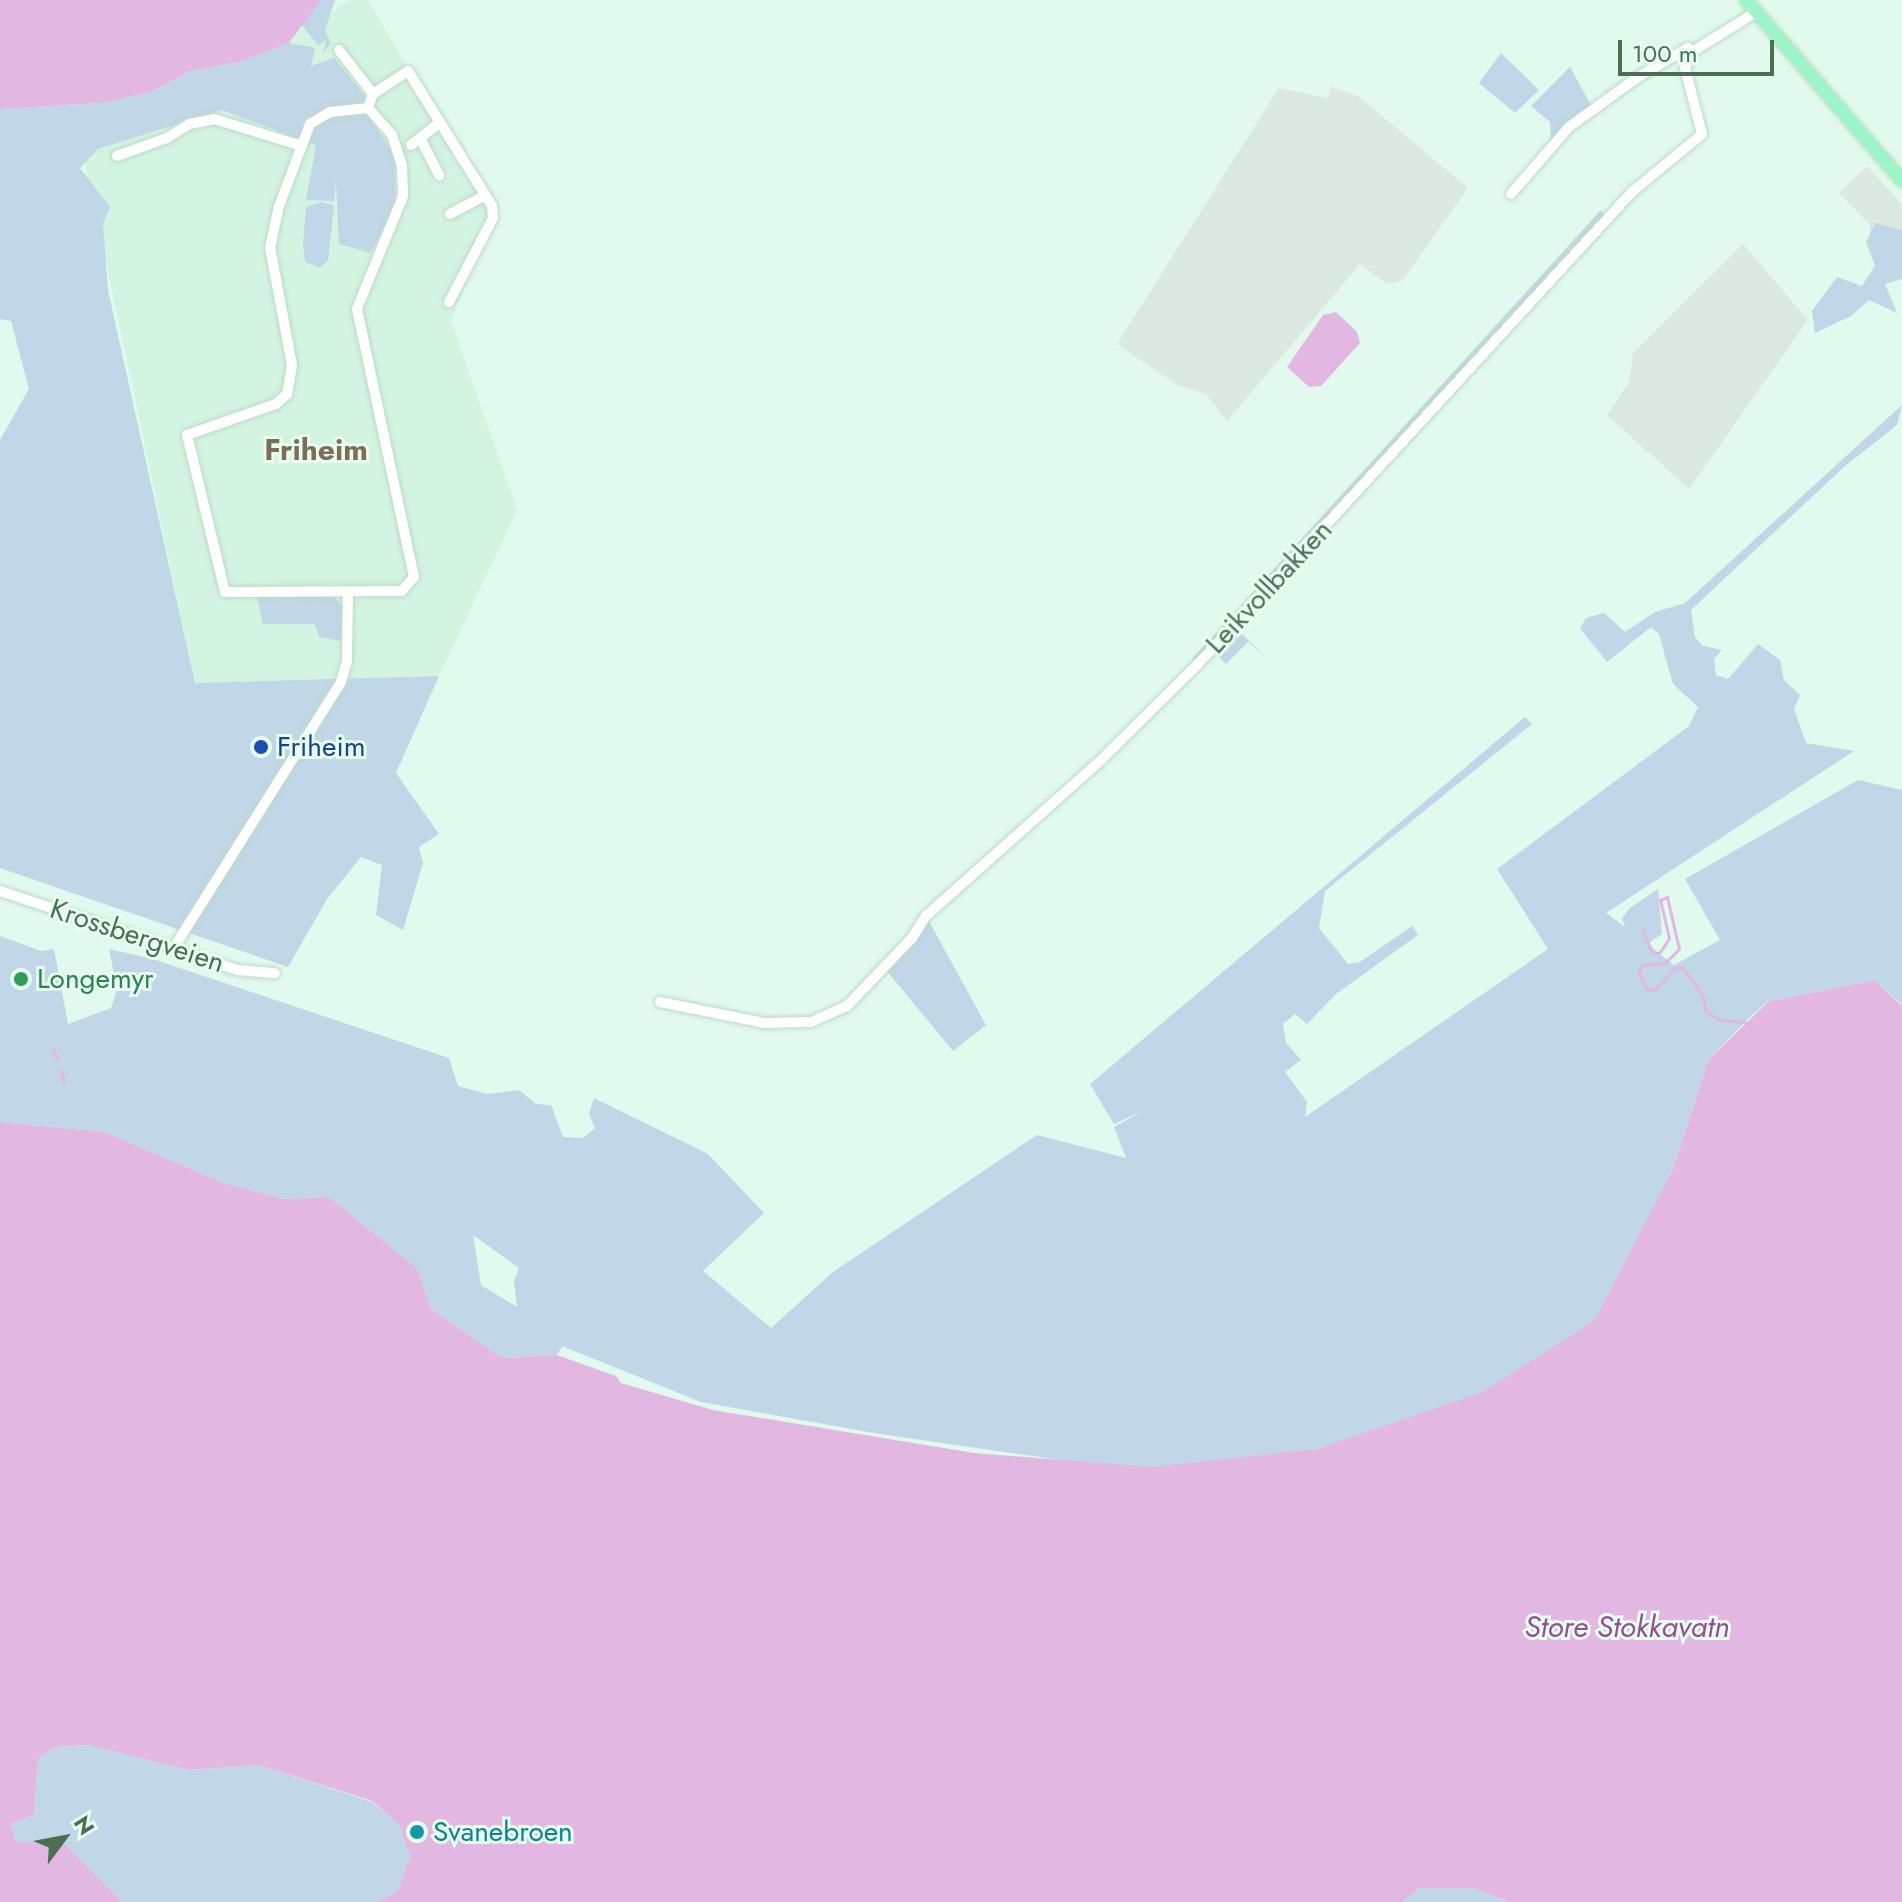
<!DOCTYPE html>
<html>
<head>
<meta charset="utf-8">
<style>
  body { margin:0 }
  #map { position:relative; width:1902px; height:1902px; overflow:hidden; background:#e1faed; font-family:Jost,sans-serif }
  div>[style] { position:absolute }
  .residential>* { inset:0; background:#d3f4e0 }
  .industrial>* { inset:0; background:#dce9e0 }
  .green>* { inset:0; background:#c1d6e7 }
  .water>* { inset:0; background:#e2b7e2 }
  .stream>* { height:3px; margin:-1.5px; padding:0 1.5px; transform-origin:1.5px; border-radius:1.5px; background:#e2b7e2 }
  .roads { filter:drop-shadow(0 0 2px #bcdbc5) drop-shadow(0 0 2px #bcdbc5) }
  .minor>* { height:10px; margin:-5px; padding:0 5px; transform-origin:5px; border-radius:5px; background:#fff }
  .major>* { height:12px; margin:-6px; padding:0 6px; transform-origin:6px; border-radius:6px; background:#9cf6c7 }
  .dots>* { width:22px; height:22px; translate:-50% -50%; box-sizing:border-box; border:4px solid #e7fef1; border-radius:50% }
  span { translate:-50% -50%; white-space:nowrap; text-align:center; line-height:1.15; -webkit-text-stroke:6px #e7fef1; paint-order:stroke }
  .street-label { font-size:28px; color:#4a7051 }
  .transit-label { font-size:28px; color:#164399 }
  .left { translate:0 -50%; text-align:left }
  .leisure-label { font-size:28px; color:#27864d }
  .culture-label { font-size:28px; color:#0d838f }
  .neighbourhood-label { font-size:30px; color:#806d58; font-weight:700 }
  .water-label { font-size:30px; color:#964e96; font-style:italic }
  .north { position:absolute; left:24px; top:1798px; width:80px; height:80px; -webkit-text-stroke:6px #e7fef1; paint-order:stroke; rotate:58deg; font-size:22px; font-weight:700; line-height:32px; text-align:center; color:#4a7051 }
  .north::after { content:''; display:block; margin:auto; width:28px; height:36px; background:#4a7051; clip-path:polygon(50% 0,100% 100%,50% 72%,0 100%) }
  .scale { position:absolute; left:1618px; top:40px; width:156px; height:36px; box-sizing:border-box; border:4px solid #4a7051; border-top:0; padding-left:10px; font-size:24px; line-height:28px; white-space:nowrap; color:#4a7051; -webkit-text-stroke:6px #e7fef1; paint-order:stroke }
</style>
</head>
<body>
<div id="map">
  <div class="residential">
    <i style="clip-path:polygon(351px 0,368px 0,493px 213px,451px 321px,517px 510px,439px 676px,195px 683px,83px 153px)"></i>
  </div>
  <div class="industrial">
    <i style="clip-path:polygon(1331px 87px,1358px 96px,1468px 188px,1402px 281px,1387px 284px,1360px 264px,1227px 421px,1206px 394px,1177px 385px,1117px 344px,1279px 88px,1328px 98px)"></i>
    <i style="clip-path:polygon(1867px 166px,1902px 204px,1902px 230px,1870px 234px,1870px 225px,1839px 193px)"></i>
    <i style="clip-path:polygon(1743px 244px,1808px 320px,1689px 489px,1607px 415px,1630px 381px,1633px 353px)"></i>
  </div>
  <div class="green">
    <i style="clip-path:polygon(321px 0,335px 0,325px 30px,331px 43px,323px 53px,326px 40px,318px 45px,300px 23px)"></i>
    <i style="clip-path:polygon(289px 43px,315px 48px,311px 66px,334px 58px,365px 96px,368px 115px,394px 154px,396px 208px,370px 253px,339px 244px,336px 180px,334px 201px,306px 200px,316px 145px,222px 110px,98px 149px,80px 168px,110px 207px,103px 224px,108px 290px,195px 683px,439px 676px,396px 773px,439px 834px,419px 847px,423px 863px,403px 930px,376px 915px,382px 865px,361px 857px,327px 899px,288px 967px,0 868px,0 440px,29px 389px,11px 321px,0 319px,0 109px,101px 103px,152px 92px,190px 71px,239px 62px)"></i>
    <i style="clip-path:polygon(1501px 53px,1539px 90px,1515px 113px,1479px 83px)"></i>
    <i style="clip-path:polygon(1570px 67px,1593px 109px,1551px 142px,1550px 122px,1531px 106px)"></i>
    <i style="clip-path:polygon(322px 202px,334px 206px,328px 260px,320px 268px,305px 262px,303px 244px,306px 207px)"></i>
    <i style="clip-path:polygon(1601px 210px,1605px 215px,1233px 626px,1266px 657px,1248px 642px,1226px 664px,1211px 650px,1197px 663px,1193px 658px)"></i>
    <i style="clip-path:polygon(1875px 223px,1902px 230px,1902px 279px,1885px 284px,1897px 313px,1869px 300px,1851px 316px,1815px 333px,1812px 311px,1837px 277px,1862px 286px,1875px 266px,1866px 242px)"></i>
    <i style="clip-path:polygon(evenodd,1902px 405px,1897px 425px,1844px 467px,1691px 610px,1695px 637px,1703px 646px,1722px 650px,1714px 659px,1716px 675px,1728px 679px,1758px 644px,1780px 660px,1784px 680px,1800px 695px,1794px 709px,1806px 743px,1854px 751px,1606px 913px,1625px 927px,1622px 918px,1630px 908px,1658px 889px,1662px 934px,1647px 944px,1674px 965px,1720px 940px,1685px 879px,1858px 780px,1902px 790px,1902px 1005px,1875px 980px,1768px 1001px,1745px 1022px,1709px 1059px,1673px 1169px,1598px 1324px,1483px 1396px,1317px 1449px,1143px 1472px,874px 1433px,701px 1402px,562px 1346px,557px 1355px,502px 1358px,431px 1309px,417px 1268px,329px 1197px,284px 1199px,224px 1183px,105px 1132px,0 1122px,0 936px,41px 951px,54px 949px,68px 1024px,111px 1008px,117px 989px,109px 949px,153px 959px,449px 1058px,458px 1086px,487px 1094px,519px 1090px,536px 1104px,551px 1105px,563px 1137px,583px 1138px,595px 1128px,589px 1114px,594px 1098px,708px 1154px,764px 1213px,703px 1271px,771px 1328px,833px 1272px,1037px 1135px,1126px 1158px,1114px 1127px,1143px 1111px,1114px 1124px,1090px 1084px,1525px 717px,1532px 724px,1325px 891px,1319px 928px,1348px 964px,1360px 962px,1412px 926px,1418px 935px,1336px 994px,1307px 1024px,1295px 1014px,1283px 1024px,1286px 1043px,1301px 1060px,1285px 1072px,1307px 1102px,1305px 1117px,1548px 949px,1497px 869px,1689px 726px,1698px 707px,1673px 684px,1659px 634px,1651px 627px,1607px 662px,1580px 628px,1586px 618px,1604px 613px,1625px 632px,1655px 612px,1685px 603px,1902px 405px,473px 1235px,519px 1268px,514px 1281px,517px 1307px,481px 1285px,473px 1235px)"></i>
    <i style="clip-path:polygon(333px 595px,342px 606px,341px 641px,319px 637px,315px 624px,263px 624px,257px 596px)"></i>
    <i style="clip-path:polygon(926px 916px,986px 1025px,953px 1051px,882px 965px)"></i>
    <i style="clip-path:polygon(88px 1745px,189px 1770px,259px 1765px,372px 1802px,399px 1825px,410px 1857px,398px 1890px,379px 1902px,122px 1902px,65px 1844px,15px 1841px,11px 1824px,34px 1815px,38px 1759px,55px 1747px)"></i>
    <i style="clip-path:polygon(1419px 1888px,1472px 1888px,1509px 1902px,1402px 1902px)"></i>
  </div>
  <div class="water">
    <i style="clip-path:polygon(0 0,321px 0,289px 43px,239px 62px,190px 71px,152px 92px,101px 103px,0 109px)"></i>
    <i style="clip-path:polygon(1336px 312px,1357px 332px,1360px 343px,1321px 386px,1309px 387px,1287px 367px,1323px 315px)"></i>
    <i style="clip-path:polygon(1875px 980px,1902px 1006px,1902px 1902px,1509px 1902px,1472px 1888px,1419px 1888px,1402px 1902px,379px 1902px,398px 1890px,410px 1857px,399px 1825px,372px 1801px,259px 1765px,189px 1770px,88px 1745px,55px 1747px,38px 1759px,34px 1815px,11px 1824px,15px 1841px,65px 1844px,122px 1902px,0 1902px,0 1122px,105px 1132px,224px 1183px,284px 1199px,329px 1197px,417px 1268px,431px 1309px,502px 1358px,557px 1355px,616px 1376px,621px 1383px,713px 1410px,974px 1453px,1152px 1467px,1317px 1449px,1483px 1392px,1595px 1320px,1673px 1169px,1709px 1059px,1769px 1001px)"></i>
  </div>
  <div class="stream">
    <i style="left:1642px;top:930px;width:26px;rotate:65deg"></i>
    <i style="left:1653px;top:954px;width:7px;rotate:-16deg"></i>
    <i style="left:1660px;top:952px;width:17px;rotate:-57deg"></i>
    <i style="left:1669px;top:938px;width:39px;rotate:-103deg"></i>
    <i style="left:1660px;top:900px;width:8px;rotate:-23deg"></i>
    <i style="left:1667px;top:897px;width:53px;rotate:77deg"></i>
    <i style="left:1679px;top:949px;width:20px;rotate:135deg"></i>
    <i style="left:1665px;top:963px;width:23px;rotate:175deg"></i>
    <i style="left:1642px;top:965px;width:9px;rotate:111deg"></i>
    <i style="left:1639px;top:973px;width:17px;rotate:66deg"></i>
    <i style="left:1646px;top:989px;width:9px;rotate:6deg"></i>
    <i style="left:1655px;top:990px;width:29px;rotate:-49deg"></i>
    <i style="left:1674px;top:968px;width:9px"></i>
    <i style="left:1683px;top:968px;width:32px;rotate:54deg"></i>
    <i style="left:1702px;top:994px;width:18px;rotate:77deg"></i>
    <i style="left:1706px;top:1012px;width:16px;rotate:30deg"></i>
    <i style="left:1720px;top:1020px;width:25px;rotate:5deg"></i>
    <i style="left:53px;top:1050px;width:11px;rotate:63deg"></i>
    <i style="left:61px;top:1070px;width:13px;rotate:77deg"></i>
  </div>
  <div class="roads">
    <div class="minor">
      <i style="left:339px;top:50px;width:56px;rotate:52.3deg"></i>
      <i style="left:373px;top:94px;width:15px;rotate:110deg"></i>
      <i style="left:373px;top:94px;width:42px;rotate:-33.3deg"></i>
      <i style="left:408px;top:71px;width:159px;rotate:58.1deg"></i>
      <i style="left:492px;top:206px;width:12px;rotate:85deg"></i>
      <i style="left:493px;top:218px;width:95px;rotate:117.6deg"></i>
      <i style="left:368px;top:108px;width:36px;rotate:48deg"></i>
      <i style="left:392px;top:135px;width:33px;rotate:72deg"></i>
      <i style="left:402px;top:166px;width:30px;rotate:88deg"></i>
      <i style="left:403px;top:196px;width:122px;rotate:112.2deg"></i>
      <i style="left:357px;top:309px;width:274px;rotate:78deg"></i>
      <i style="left:414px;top:577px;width:18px;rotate:131deg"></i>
      <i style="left:402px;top:591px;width:177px;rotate:179.7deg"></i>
      <i style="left:225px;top:592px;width:162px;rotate:-103.6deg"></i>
      <i style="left:187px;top:435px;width:94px;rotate:-19.2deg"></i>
      <i style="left:276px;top:404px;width:15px;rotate:-42deg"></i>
      <i style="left:287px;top:394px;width:29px;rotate:-80deg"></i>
      <i style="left:292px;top:365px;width:119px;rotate:-100.6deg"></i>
      <i style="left:270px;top:248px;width:40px;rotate:-78deg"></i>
      <i style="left:278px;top:209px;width:91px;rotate:-69.4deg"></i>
      <i style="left:310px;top:124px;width:23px;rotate:-31deg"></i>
      <i style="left:330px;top:112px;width:38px;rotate:-6deg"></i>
      <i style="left:420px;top:138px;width:42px;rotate:62.8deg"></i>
      <i style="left:411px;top:145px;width:37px;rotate:-38deg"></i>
      <i style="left:117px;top:156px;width:53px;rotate:-19.8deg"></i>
      <i style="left:167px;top:138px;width:26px;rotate:-32deg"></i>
      <i style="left:189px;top:124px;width:25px;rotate:-11deg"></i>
      <i style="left:214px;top:119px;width:92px;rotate:17.1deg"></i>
      <i style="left:1511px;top:194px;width:89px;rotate:-49.1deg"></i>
      <i style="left:1569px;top:127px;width:85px;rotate:-35.9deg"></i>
      <i style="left:1638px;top:77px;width:58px;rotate:-30.1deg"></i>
      <i style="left:1688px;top:48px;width:6px;rotate:45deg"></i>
      <i style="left:450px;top:214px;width:40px;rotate:-28deg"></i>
      <i style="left:0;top:891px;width:251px;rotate:18.4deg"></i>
      <i style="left:238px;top:970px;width:37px;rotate:5deg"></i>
      <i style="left:173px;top:949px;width:315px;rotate:-57.8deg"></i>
      <i style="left:341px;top:682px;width:22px;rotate:-74deg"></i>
      <i style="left:347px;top:661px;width:68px;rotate:-89.2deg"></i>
      <i style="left:660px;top:1002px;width:106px;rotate:11.4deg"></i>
      <i style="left:764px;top:1023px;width:47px;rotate:-1.2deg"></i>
      <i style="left:811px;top:1022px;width:39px;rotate:-24deg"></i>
      <i style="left:847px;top:1006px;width:94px;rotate:-46.3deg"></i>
      <i style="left:912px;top:938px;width:26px;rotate:-58deg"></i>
      <i style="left:926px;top:916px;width:236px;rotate:-41.7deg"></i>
      <i style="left:1102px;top:759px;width:136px;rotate:-44.7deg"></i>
      <i style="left:1199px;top:663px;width:640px;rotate:-47.41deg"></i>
      <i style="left:1632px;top:192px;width:91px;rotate:-39.6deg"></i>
      <i style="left:1702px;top:134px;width:68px;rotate:-104.4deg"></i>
      <i style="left:1685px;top:68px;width:17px;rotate:-66deg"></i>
      <i style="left:1692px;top:52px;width:75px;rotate:-32deg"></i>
    </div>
    <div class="major">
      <i style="left:1746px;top:0;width:239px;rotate:49.2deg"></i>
    </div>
  </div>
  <div class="dots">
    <i style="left:261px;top:747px;background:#1a4fb4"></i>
    <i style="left:21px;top:979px;background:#2e9e5b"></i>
    <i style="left:417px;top:1832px;background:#0f9aa8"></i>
  </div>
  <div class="street-label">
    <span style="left:1269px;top:587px;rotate:-47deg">Leikvollbakken</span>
    <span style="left:137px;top:936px;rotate:18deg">Krossbergveien</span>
  </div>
  <div class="transit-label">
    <span class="left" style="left:277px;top:747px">Friheim</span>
  </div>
  <div class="leisure-label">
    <span class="left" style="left:37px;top:979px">Longemyr</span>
  </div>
  <div class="culture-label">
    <span class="left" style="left:433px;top:1832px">Svanebroen</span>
  </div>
  <div class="neighbourhood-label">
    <span style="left:316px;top:450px">Friheim</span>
  </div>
  <div class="water-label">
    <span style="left:1627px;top:1627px">Store Stokkavatn</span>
  </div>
  <div class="north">N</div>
  <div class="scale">100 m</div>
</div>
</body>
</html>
